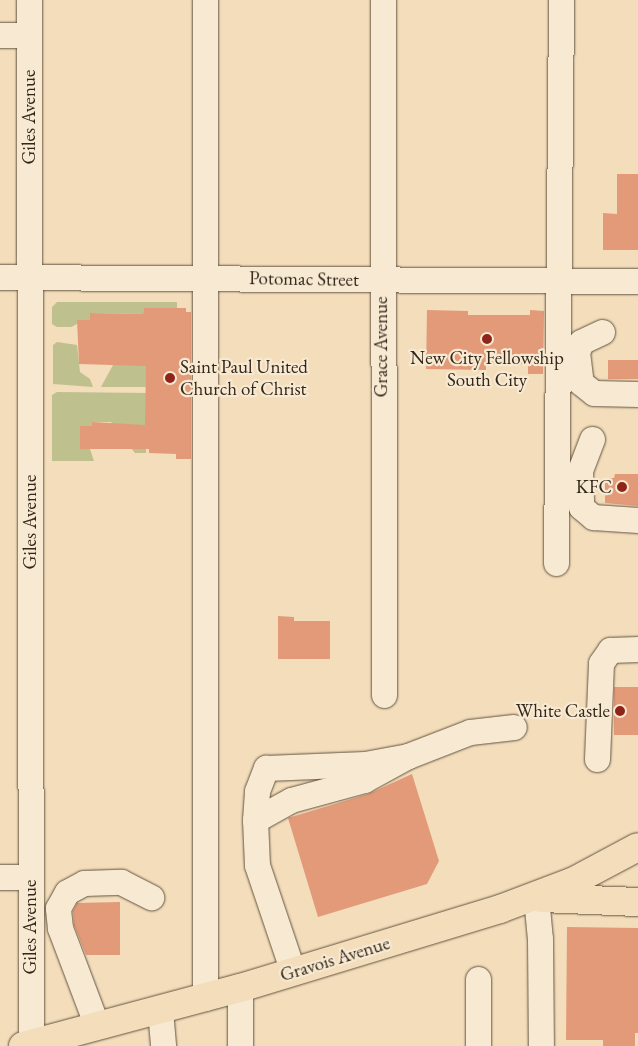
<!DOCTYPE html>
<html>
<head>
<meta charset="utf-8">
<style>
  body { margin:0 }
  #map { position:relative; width:638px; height:1046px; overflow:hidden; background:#f3ddba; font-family:"EB Garamond",serif }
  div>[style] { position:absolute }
  .green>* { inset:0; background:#bec08e }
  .building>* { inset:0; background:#e29a79; transform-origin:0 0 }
  .roads { filter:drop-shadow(0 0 1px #635442) drop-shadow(0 0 1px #635442) }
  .minor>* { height:25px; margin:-12.5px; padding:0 12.5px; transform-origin:12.5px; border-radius:12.5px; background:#f7e9d2 }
  .major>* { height:28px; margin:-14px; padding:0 14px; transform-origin:14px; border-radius:14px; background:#f3ddba }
  .dots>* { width:14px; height:14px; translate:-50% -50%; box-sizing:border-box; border:2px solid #f7e9d2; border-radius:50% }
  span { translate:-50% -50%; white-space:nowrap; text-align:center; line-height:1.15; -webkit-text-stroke:4.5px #f7e9d2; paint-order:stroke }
  .street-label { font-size:19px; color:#33271a }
  .poi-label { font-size:19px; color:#33271a }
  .left { translate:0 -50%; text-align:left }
  .right { translate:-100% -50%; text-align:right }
</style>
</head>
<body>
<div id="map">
  <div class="green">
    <i style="clip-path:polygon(57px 302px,177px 302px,177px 308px,144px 308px,143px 314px,91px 313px,90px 320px,77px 320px,77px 324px,71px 327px,57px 327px,52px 324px,52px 307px)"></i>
    <i style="clip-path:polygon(57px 342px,77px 345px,80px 372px,90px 379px,93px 387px,53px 384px,53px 345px)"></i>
    <i style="clip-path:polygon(146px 363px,146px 387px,101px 387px,113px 365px)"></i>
    <i style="clip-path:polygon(57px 392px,146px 393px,146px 453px,135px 453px,111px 422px,92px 422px,92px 426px,80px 426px,81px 449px,90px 449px,94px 461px,52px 461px,52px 395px)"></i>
  </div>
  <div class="building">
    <i style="clip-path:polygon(617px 174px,638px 174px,638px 250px,603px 250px,603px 213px,617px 214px)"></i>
    <i style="clip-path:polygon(144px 308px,186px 308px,186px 312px,191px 312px,191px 459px,176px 459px,176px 454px,149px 453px,149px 449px,80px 449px,80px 426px,92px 426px,92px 422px,145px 425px,146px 366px,79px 364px,77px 320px,90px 320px,90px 313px,143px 314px)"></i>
    <i style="clip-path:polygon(427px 310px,468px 311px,468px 315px,530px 315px,530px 310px,544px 311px,543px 374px,528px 374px,528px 364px,486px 364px,486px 370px,426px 369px)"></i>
    <i style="left:608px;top:360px;width:30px;height:19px"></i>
    <i style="clip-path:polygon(615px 474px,638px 474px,638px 506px,605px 503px,605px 478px,614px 478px)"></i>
    <i style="clip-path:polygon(278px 616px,294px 617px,294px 621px,330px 621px,330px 659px,278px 659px)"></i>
    <i style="left:614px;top:687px;width:24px;height:48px"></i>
    <i style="clip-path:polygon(412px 774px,439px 861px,427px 884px,318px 917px,288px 818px,368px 794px)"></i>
    <i style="clip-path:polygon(120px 902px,120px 955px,86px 955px,74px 925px,73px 911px,77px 903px)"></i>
    <i style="clip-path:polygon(567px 927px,638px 928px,638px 1033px,635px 1033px,635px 1046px,603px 1046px,603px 1040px,566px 1040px)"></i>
  </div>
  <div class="roads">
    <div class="minor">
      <i style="left:29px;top:0;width:1044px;rotate:89.89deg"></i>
      <i style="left:383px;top:0;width:695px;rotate:89.92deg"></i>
      <i style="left:0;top:35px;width:28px"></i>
      <i style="left:0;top:277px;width:638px;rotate:0.36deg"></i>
      <i style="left:602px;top:332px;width:23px;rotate:155deg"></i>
      <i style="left:581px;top:342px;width:11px;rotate:112deg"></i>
      <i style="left:577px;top:352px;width:31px;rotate:83deg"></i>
      <i style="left:581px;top:383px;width:16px;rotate:38deg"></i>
      <i style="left:594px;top:393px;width:44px;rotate:1.3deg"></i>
      <i style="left:592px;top:439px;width:34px;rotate:111deg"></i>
      <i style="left:580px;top:471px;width:36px;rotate:88deg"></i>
      <i style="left:581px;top:507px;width:16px;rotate:40deg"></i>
      <i style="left:593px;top:517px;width:45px;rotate:3.8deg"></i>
      <i style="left:556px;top:563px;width:563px;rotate:-89.49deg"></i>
      <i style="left:597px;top:759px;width:96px;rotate:-87.6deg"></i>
      <i style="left:601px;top:663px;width:16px;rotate:-55deg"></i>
      <i style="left:610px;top:650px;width:28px;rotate:-2deg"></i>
      <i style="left:255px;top:820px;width:29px;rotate:-86deg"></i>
      <i style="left:257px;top:791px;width:25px;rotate:-69deg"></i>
      <i style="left:266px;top:768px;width:99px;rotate:-2.3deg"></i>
      <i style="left:365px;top:764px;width:44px;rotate:-10.5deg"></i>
      <i style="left:408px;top:756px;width:66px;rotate:-21.2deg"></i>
      <i style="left:470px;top:732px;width:44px;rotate:-6.5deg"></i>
      <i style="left:0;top:877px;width:30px"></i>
      <i style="left:536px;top:897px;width:42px;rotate:84.6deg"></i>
      <i style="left:540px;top:939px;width:107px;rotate:89.5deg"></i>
      <i style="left:293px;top:972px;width:113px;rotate:-108.6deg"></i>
      <i style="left:257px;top:865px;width:45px;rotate:-92.5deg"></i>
      <i style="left:255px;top:820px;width:41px;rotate:-29.1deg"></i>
      <i style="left:291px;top:800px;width:76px;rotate:-15.3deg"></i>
      <i style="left:364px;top:780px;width:50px;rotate:-28.6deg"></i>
      <i style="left:240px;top:988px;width:58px;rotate:90deg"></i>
      <i style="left:205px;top:998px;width:998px;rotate:-90deg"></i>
      <i style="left:160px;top:1010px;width:36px;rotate:85deg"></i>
      <i style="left:97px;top:1026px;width:105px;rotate:-110.7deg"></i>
      <i style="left:60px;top:928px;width:20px;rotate:-96deg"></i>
      <i style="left:58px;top:908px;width:18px;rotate:-61deg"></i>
      <i style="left:67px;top:892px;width:19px;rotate:-28deg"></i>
      <i style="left:84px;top:883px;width:37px;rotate:-2deg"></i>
      <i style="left:121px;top:882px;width:34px;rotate:27deg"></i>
      <i style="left:478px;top:1046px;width:67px;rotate:-90deg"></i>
    </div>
    <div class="major">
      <i style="left:542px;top:898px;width:96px;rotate:2.4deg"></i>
      <i style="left:23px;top:1046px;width:225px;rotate:-15deg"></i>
      <i style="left:240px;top:988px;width:272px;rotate:-16.9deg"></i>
      <i style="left:500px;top:909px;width:79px;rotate:-20.7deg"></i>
      <i style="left:574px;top:881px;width:72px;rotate:-28deg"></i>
    </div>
  </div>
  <div class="dots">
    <i style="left:487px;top:339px;background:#8f2418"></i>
    <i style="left:170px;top:378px;background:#8f2418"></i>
    <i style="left:622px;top:487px;background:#8f2418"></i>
    <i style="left:620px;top:711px;background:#8f2418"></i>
  </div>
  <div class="street-label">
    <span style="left:29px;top:117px;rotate:-90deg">Giles Avenue</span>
    <span style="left:304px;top:279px;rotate:1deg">Potomac Street</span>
    <span style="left:381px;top:347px;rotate:-90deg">Grace Avenue</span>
    <span style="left:30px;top:522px;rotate:-90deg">Giles Avenue</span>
    <span style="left:30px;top:927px;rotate:-90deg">Giles Avenue</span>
    <span style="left:335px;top:959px;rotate:-17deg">Gravois Avenue</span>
  </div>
  <div class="poi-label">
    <span style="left:487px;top:369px">New City Fellowship<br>South City</span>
    <span class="left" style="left:180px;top:378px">Saint Paul United<br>Church of Christ</span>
    <span class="right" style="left:612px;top:487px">KFC</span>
    <span class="right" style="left:610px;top:711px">White Castle</span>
  </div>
</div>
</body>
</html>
